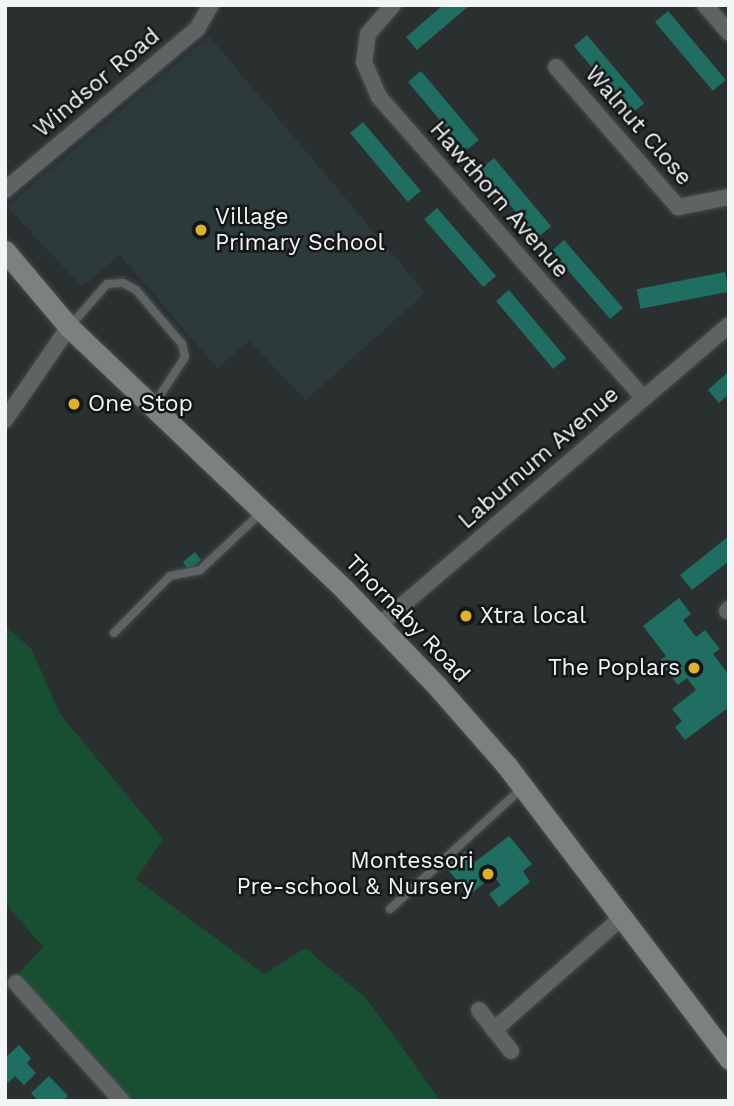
<!DOCTYPE html>
<html>
<head>
<meta charset="utf-8">
<style>
  body { margin:0 }
  #map { position:relative; width:734px; height:1106px; overflow:hidden; background:#2a3030; font-family:"Work Sans",sans-serif }
  div>[style] { position:absolute }
  .built>* { inset:0; background:#2d3a3c }
  .green>* { inset:0; background:#184e32 }
  .building>* { inset:0; background:#206d61; transform-origin:0 0 }
  .roads { filter:drop-shadow(0 0 2px #464c4c) drop-shadow(0 0 2px #464c4c) }
  .lane>* { height:8px; margin:-4px; padding:0 4px; transform-origin:4px; border-radius:4px; background:#606364 }
  .street>* { height:16px; margin:-8px; padding:0 8px; transform-origin:8px; border-radius:8px; background:#606364 }
  .secondary>* { height:21px; margin:-10.5px; padding:0 10.5px; transform-origin:10.5px; border-radius:10.5px; background:#7c8081 }
  .dots>* { width:19px; height:19px; translate:-50% -50%; box-sizing:border-box; border:4px solid #151717; border-radius:50% }
  span { translate:-50% -50%; white-space:nowrap; text-align:center; line-height:1.15; -webkit-text-stroke:5px #151717; paint-order:stroke }
  .street-label { font-size:23px; color:#f2f5f6 }
  .poi-label { font-size:23px; color:#f2f5f6 }
  .left { translate:0 -50%; text-align:left }
  .right { translate:-100% -50%; text-align:right }
  .frame { position:absolute; inset:0; border:7px solid #f2f5f6; pointer-events:none }
</style>
</head>
<body>
<div id="map">
  <div class="built">
    <i style="clip-path:polygon(209px 36px,425px 293px,306px 400px,249px 341px,217px 368px,120px 255px,81px 286px,7px 206px)"></i>
  </div>
  <div class="green">
    <i style="clip-path:polygon(5px 625px,32px 650px,60px 714px,163px 839px,136px 879px,264px 974px,305px 948px,366px 998px,441px 1101px,126px 1101px,16px 976px,43px 947px,5px 903px)"></i>
  </div>
  <div class="building">
    <i style="clip-path:polygon(443px 5px,470px 5px,417px 50px,406px 37px)"></i>
    <i style="left:668px;top:11px;width:90px;height:17px;rotate:50deg"></i>
    <i style="left:587px;top:35px;width:89px;height:17px;rotate:50deg"></i>
    <i style="left:421px;top:71px;width:90px;height:17px;rotate:50deg"></i>
    <i style="left:363px;top:122px;width:90px;height:17px;rotate:50deg"></i>
    <i style="left:494px;top:158px;width:89px;height:18px;rotate:50deg"></i>
    <i style="left:437px;top:208px;width:90px;height:17px;rotate:49deg"></i>
    <i style="left:564px;top:240px;width:90px;height:17px;rotate:49deg"></i>
    <i style="left:725px;top:272px;width:20px;height:90px;rotate:79deg"></i>
    <i style="left:509px;top:290px;width:89px;height:17px;rotate:50deg"></i>
    <i style="clip-path:polygon(729px 371px,729px 394px,719px 403px,708px 390px)"></i>
    <i style="clip-path:polygon(729px 536px,729px 561px,692px 590px,680px 575px)"></i>
    <i style="clip-path:polygon(195px 552px,201px 560px,189px 571px,183px 562px)"></i>
    <i style="clip-path:polygon(679px 598px,691px 614px,683px 620px,696px 637px,705px 630px,720px 649px,713px 654px,729px 675px,729px 707px,685px 740px,675px 727px,682px 721px,672px 709px,696px 690px,687px 678px,678px 685px,659px 661px,666px 656px,643px 626px)"></i>
    <i style="clip-path:polygon(509px 836px,532px 864px,523px 871px,530px 882px,499px 907px,489px 894px,501px 885px,493px 876px,469px 895px,445px 866px,465px 851px,475px 862px)"></i>
    <i style="clip-path:polygon(19px 1045px,31px 1058px,27px 1063px,36px 1073px,24px 1085px,15px 1076px,8px 1083px,5px 1080px,5px 1058px)"></i>
    <i style="clip-path:polygon(49px 1076px,68px 1096px,63px 1101px,38px 1101px,31px 1093px)"></i>
  </div>
  <div class="roads">
    <div class="lane">
      <i style="left:71px;top:325px;width:55px;rotate:-48.7deg"></i>
      <i style="left:107px;top:284px;width:16px;rotate:-4deg"></i>
      <i style="left:123px;top:283px;width:15px;rotate:28deg"></i>
      <i style="left:136px;top:290px;width:71px;rotate:49.6deg"></i>
      <i style="left:182px;top:344px;width:13px;rotate:77deg"></i>
      <i style="left:185px;top:357px;width:59px;rotate:123.1deg"></i>
      <i style="left:114px;top:633px;width:80px;rotate:-45.5deg"></i>
      <i style="left:170px;top:576px;width:31px;rotate:-11deg"></i>
      <i style="left:200px;top:570px;width:85px;rotate:-43.1deg"></i>
      <i style="left:390px;top:909px;width:180px;rotate:-42.5deg"></i>
    </div>
    <div class="street">
      <i style="left:393px;top:5px;width:38px;rotate:131deg"></i>
      <i style="left:368px;top:34px;width:28px;rotate:98deg"></i>
      <i style="left:364px;top:62px;width:38px;rotate:67deg"></i>
      <i style="left:379px;top:97px;width:400px;rotate:48.7deg"></i>
      <i style="left:705px;top:5px;width:37px;rotate:49deg"></i>
      <i style="left:556px;top:67px;width:186px;rotate:48.9deg"></i>
      <i style="left:678px;top:207px;width:52px;rotate:-11.1deg"></i>
      <i style="left:5px;top:190px;width:251px;rotate:-40deg"></i>
      <i style="left:197px;top:29px;width:28px;rotate:-60deg"></i>
      <i style="left:5px;top:420px;width:113px;rotate:-55.5deg"></i>
      <i style="left:727px;top:611px;width:3px;rotate:-45deg"></i>
      <i style="left:378px;top:626px;width:462px;rotate:-40.6deg"></i>
      <i style="left:16px;top:983px;width:159px;rotate:48.1deg"></i>
      <i style="left:479px;top:1010px;width:52px;rotate:52deg"></i>
      <i style="left:494px;top:1030px;width:171px;rotate:-41.4deg"></i>
    </div>
    <div class="secondary">
      <i style="left:5px;top:251px;width:99px;rotate:49.9deg"></i>
      <i style="left:69px;top:327px;width:381px;rotate:43.6deg"></i>
      <i style="left:345px;top:590px;width:133px;rotate:46.2deg"></i>
      <i style="left:437px;top:686px;width:106px;rotate:48.8deg"></i>
      <i style="left:507px;top:766px;width:368px;rotate:52.8deg"></i>
    </div>
  </div>
  <div class="dots">
    <i style="left:201px;top:230px;background:#dfb133"></i>
    <i style="left:74px;top:404px;background:#dfb133"></i>
    <i style="left:466px;top:616px;background:#dfb133"></i>
    <i style="left:694px;top:668px;background:#dfb133"></i>
    <i style="left:488px;top:874px;background:#dfb133"></i>
  </div>
  <div class="street-label">
    <span style="left:97px;top:83px;rotate:-40deg">Windsor Road</span>
    <span style="left:638px;top:126px;rotate:49deg">Walnut Close</span>
    <span style="left:499px;top:200px;rotate:49deg">Hawthorn Avenue</span>
    <span style="left:539px;top:458px;rotate:-41deg">Laburnum Avenue</span>
    <span style="left:407px;top:619px;rotate:46deg">Thornaby Road</span>
  </div>
  <div class="poi-label">
    <span class="left" style="left:215px;top:230px">Village<br>Primary School</span>
    <span class="left" style="left:88px;top:404px">One Stop</span>
    <span class="left" style="left:480px;top:616px">Xtra local</span>
    <span class="right" style="left:680px;top:668px">The Poplars</span>
    <span class="right" style="left:474px;top:874px">Montessori<br>Pre-school &amp; Nursery</span>
  </div>
  <div class="frame"></div>
</div>
</body>
</html>
